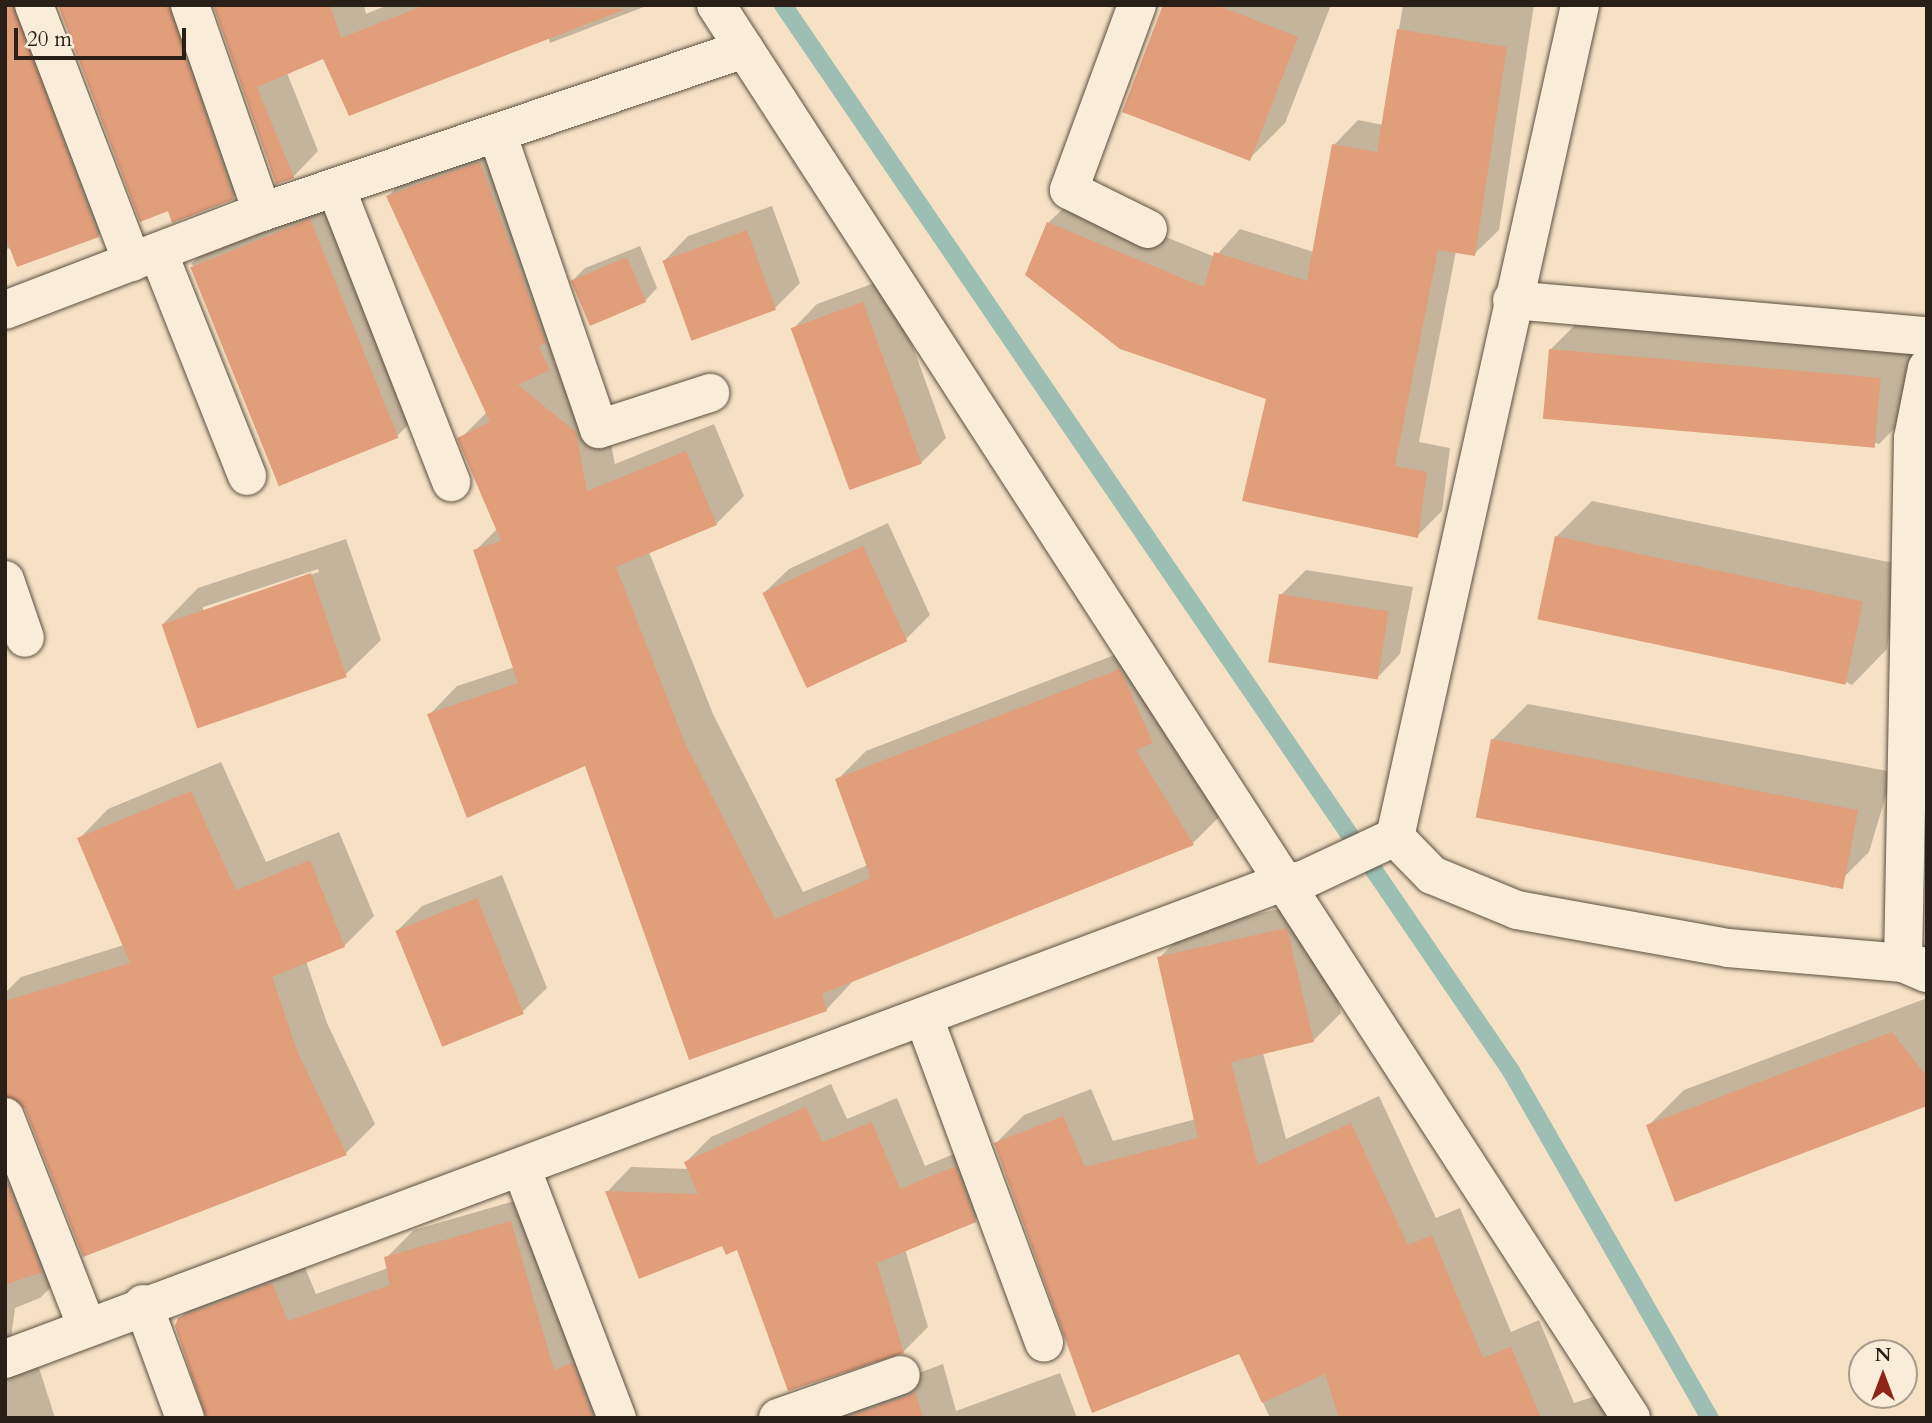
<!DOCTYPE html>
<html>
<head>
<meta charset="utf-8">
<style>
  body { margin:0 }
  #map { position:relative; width:1932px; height:1423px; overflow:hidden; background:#f6e1c4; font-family:Cardo,serif }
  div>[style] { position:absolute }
  .shadow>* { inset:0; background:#0003 }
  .stream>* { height:18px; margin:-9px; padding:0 9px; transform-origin:9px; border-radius:9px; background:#9dbeb3 }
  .building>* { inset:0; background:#e19e7b; transform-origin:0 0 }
  .roads { filter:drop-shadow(0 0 2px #5c5042) drop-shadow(0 0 2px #5c5042) }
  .street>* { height:38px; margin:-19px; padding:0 19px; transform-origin:19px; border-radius:19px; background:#f9ecd9 }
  span { translate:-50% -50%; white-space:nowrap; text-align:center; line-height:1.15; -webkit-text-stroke:5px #f9ecd9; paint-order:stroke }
  .frame { position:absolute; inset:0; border:7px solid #291f16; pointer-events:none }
  .north { position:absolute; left:1848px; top:1339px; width:70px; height:70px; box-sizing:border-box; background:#f9ecd9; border:2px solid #a69a8b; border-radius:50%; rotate:0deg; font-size:19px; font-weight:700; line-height:28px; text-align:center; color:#291f16 }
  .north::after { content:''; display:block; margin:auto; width:24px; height:32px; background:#8f2418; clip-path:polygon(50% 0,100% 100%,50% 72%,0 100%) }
  .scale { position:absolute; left:14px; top:28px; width:172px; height:32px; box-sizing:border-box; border:4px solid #291f16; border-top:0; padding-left:9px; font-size:21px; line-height:24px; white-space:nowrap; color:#291f16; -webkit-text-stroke:5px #f9ecd9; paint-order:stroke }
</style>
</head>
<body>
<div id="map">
  <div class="shadow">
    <i style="clip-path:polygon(5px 5px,45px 5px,123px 211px,98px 236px,5px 249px)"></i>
    <i style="clip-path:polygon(59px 5px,201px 5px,259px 172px,233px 198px)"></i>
    <i style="clip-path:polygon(215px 5px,364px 5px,366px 14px,388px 5px,649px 5px,550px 43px,548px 37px,324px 57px,287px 73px,318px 151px,293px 177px)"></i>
    <i style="clip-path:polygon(1165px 5px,1331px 5px,1285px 123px,1249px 159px)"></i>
    <i style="clip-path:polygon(1403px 5px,1534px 5px,1499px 230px,1474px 254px,1456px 251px,1419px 442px,1450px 448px,1442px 511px,1417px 536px,1269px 398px,1048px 223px,1073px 199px,1215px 257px,1240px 229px,1314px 252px,1334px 145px,1358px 120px,1383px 125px)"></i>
    <i style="clip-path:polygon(508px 135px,577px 340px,554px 363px,603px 404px,615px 464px,714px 424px,744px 496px,716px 524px,649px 552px,713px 714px,803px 892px,868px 865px,837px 780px,866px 751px,1148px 642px,1221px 815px,1193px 843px,854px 980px,826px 1010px,586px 764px,429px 715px,457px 686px,515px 667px,475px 551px,497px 529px,460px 439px,487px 412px,388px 196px,416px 168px)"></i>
    <i style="clip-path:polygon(346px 184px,433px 400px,397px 436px,191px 264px,226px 228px)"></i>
    <i style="clip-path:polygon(772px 206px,800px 283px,775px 308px,664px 261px,688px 236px)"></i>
    <i style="clip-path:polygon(640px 246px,657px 288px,645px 301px,573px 280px,585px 268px)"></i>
    <i style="clip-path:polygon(888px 278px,946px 438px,921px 463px,793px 329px,817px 304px)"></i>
    <i style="clip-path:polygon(1586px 314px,1916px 344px,1914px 409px,1879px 444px,1550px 350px)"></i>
    <i style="clip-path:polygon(1592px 501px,1898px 564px,1887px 649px,1852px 685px,1556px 537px)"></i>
    <i style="clip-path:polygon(888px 523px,930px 615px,906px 639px,764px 593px,789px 569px)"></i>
    <i style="clip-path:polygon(evenodd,346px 539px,381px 640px,345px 675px,163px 624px,198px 588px,346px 539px,318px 569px,319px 572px,203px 611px,203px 607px,318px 569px)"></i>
    <i style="clip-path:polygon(1306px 570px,1413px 587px,1400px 654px,1376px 679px,1281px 595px)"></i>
    <i style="clip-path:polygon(1528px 704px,1893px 772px,1869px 852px,1833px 888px,1492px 740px)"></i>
    <i style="clip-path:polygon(221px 762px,266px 862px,339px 832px,374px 916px,344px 946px,306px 961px,327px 1023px,375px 1124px,346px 1153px,5px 1056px,5px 993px,21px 977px,124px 945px,79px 839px,108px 809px)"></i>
    <i style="clip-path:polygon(502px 875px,547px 988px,522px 1012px,397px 931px,422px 906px)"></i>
    <i style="clip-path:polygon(1314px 901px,1341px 1013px,1313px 1041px,1263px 1053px,1286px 1139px,1379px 1096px,1436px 1218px,1460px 1208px,1511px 1332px,1539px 1320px,1574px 1403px,1609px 1392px,1618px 1418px,1270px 1418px,1240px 1352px,996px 1143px,1024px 1115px,1091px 1089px,1113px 1141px,1196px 1119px,1159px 958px,1187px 930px)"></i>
    <i style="clip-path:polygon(1927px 998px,1927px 1104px,1648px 1126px,1684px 1090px)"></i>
    <i style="clip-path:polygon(831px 1084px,847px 1119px,897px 1098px,925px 1166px,980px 1143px,1000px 1195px,975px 1220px,905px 1249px,928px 1327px,903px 1352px,738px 1248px,607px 1192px,631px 1167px,689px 1169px,686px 1162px,711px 1137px)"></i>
    <i style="clip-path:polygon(5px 1161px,68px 1271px,40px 1298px,15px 1308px,11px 1338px,34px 1352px,55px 1418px,5px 1418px)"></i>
    <i style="clip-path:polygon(539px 1194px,630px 1418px,206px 1418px,179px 1319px,208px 1290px,300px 1256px,316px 1294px,388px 1268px,386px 1258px,414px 1230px)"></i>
    <i style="clip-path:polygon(943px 1364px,956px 1411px,1060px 1373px,1077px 1418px,820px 1418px,832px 1405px)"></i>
  </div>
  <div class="stream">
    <i style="left:783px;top:5px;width:1291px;rotate:55.67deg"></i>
    <i style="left:1511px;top:1071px;width:400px;rotate:60.2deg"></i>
  </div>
  <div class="building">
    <i style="clip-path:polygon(5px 5px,13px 5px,99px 237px,17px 267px,5px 236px)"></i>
    <i style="clip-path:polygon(58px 5px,169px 5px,234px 199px,172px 223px,168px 211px,140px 222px)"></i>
    <i style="clip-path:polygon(213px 5px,330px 5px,341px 38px,425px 5px,626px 9px,349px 116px,323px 59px,257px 87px,294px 178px,276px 184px)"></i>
    <i style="clip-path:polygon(1163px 5px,1217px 5px,1298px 37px,1250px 161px,1122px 112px)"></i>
    <i style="clip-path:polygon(1397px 29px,1507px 47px,1475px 256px,1438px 250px,1395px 466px,1427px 472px,1418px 538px,1242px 501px,1266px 399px,1120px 349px,1025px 275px,1047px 222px,1204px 287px,1214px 252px,1307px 281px,1332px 144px,1377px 152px)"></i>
    <i style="clip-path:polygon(480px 162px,546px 343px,539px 346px,550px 370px,518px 385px,576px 432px,587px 491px,686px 451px,717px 525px,616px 567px,685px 743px,775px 919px,871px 878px,835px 779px,1120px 669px,1153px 743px,1136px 750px,1194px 845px,822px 994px,827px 1011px,689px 1060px,585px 766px,467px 818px,427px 714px,518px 683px,473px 550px,501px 541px,457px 438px,490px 422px,386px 196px)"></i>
    <i style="left:310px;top:219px;width:236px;height:129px;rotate:68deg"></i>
    <i style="left:747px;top:230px;width:85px;height:90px;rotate:70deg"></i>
    <i style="left:627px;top:257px;width:49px;height:61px;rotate:67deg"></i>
    <i style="left:863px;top:302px;width:172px;height:77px;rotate:70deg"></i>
    <i style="left:1549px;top:349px;width:333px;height:70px;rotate:5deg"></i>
    <i style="left:1555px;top:536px;width:315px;height:85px;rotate:12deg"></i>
    <i style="left:863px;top:546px;width:105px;height:111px;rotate:65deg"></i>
    <i style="left:311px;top:573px;width:110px;height:158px;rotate:71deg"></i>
    <i style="left:1279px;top:594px;width:111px;height:69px;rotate:9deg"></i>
    <i style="left:1491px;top:739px;width:374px;height:80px;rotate:11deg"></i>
    <i style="clip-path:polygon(191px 791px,236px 890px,310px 860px,345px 947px,272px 977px,298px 1053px,347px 1155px,83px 1257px,25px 1109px,5px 1096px,5px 1001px,130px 963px,77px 838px)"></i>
    <i style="left:477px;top:898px;width:125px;height:88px;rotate:68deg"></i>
    <i style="clip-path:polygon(1287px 928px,1314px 1042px,1231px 1062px,1258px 1165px,1351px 1123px,1408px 1245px,1432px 1235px,1483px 1358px,1511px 1347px,1541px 1418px,1339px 1418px,1325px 1374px,1262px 1403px,1239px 1354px,1092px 1413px,994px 1143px,1063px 1116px,1085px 1167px,1198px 1138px,1157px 957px)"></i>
    <i style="clip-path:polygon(1892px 1032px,1927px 1077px,1927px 1106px,1675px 1202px,1646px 1125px)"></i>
    <i style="clip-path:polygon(806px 1107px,822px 1142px,872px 1122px,900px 1189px,956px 1166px,976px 1222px,877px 1263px,904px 1353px,788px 1391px,737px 1250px,726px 1255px,722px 1246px,639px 1279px,605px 1191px,698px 1194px,684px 1162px)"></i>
    <i style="clip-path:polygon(5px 1178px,42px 1272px,5px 1285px)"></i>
    <i style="clip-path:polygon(511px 1221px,554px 1370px,573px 1363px,593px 1418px,206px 1418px,175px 1326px,178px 1318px,272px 1283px,288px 1321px,390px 1285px,384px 1257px)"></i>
    <i style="clip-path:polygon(915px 1391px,923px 1418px,845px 1418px,908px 1396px)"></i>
  </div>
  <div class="roads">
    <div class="street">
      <i style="left:34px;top:5px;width:275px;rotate:69.1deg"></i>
      <i style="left:190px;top:5px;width:219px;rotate:70.8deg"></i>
      <i style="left:716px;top:5px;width:1683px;rotate:57.07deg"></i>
      <i style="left:1137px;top:5px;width:197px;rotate:110.2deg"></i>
      <i style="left:1069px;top:190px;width:88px;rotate:26.3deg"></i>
      <i style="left:497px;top:133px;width:313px;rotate:71deg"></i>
      <i style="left:599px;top:429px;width:117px;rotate:-18deg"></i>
      <i style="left:336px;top:188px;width:316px;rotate:68.6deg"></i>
      <i style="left:158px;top:252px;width:241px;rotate:68.3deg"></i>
      <i style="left:1512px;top:300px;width:417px;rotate:5deg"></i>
      <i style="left:5px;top:310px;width:275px;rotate:-20.9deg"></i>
      <i style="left:262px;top:212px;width:509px;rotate:-18.68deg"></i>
      <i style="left:1927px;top:368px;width:71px;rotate:101.3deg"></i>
      <i style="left:1913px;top:438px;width:525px;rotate:91.09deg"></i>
      <i style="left:1903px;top:963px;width:24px;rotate:9deg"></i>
      <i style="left:5px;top:580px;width:61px;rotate:71deg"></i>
      <i style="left:1395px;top:837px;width:852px;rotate:-77.46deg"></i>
      <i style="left:1395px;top:837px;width:53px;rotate:45.8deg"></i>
      <i style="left:1432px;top:875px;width:92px;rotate:22.4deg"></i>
      <i style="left:1517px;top:910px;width:214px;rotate:10.2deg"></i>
      <i style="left:1728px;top:948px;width:176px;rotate:4.9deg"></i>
      <i style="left:1903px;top:963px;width:26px;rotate:23deg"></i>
      <i style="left:924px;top:1018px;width:346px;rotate:69.7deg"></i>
      <i style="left:5px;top:1117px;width:225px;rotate:68.7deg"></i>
      <i style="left:521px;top:1167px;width:269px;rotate:69.1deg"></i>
      <i style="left:143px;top:1304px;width:121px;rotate:69.8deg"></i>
      <i style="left:5px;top:1359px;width:1361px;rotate:-20.47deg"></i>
      <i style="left:1280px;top:883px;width:23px;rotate:-7deg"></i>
      <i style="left:1303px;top:880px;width:102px;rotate:-25.1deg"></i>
      <i style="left:778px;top:1418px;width:130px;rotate:-19.3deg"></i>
    </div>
  </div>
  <div class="frame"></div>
  <div class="north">N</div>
  <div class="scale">20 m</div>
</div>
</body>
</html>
